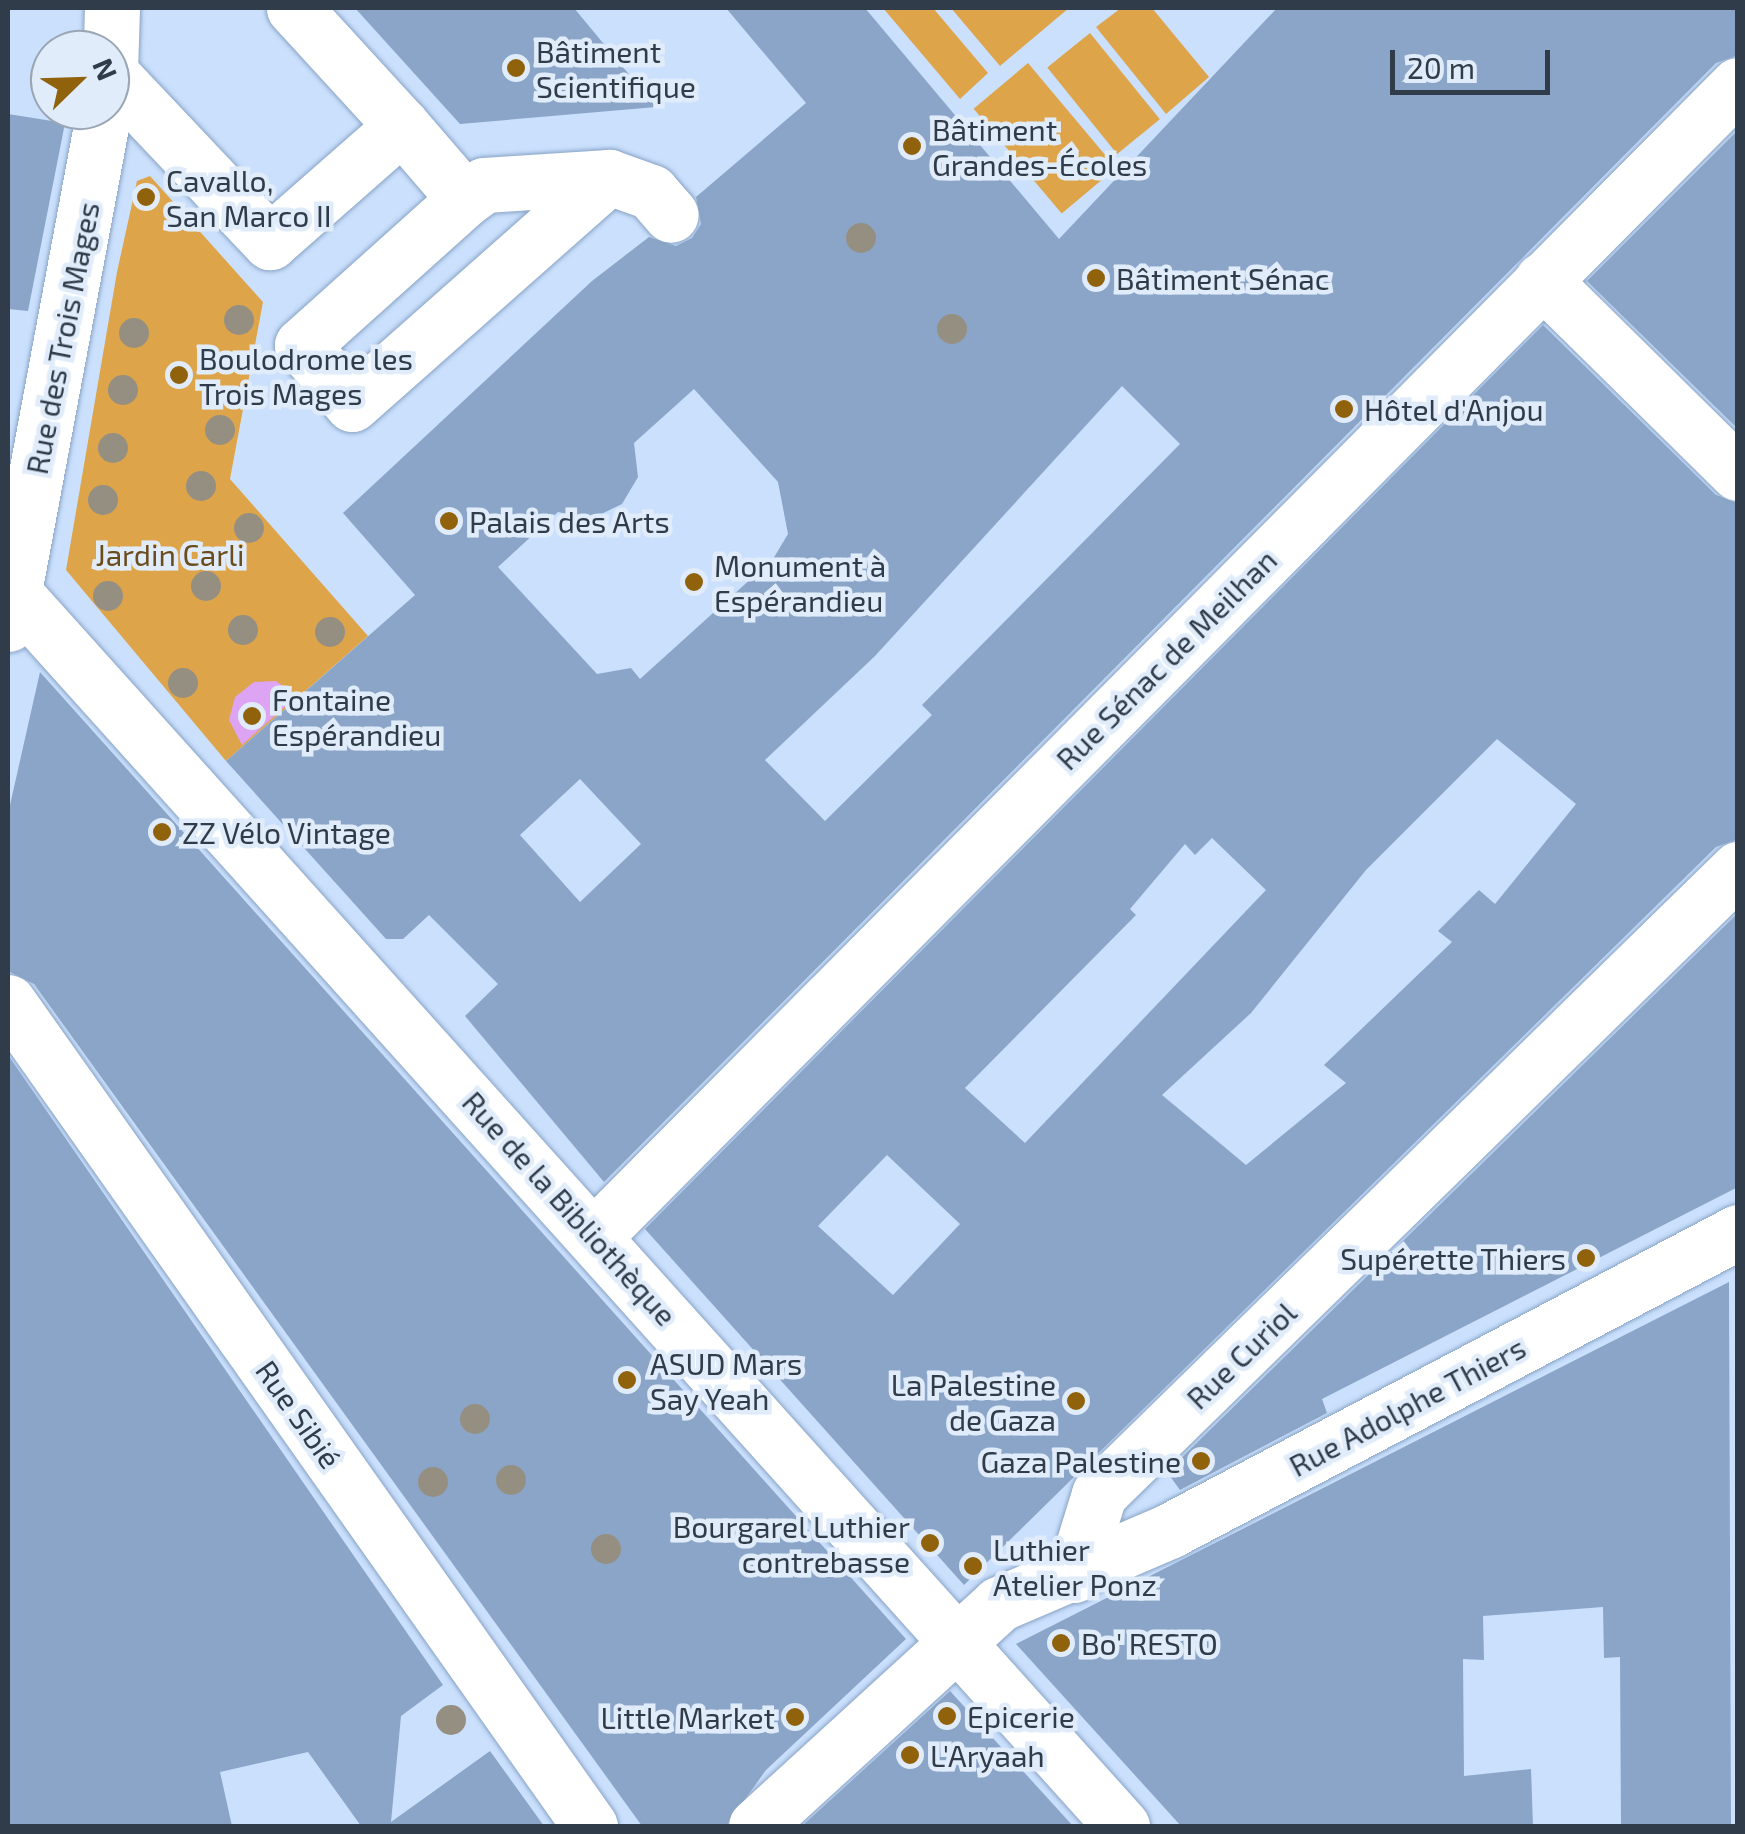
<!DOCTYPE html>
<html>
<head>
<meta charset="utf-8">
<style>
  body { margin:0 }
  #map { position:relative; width:1745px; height:1834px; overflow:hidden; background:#cae0fd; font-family:"Exo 2",sans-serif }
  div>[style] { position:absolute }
  .green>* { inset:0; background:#dea44a; transform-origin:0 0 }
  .water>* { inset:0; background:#dda4f4 }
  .building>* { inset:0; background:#8ba5c8 }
  .roads { filter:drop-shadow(0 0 2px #89a3c5) drop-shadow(0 0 2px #89a3c5) }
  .minor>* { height:55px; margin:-27.5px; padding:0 27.5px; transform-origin:27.5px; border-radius:27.5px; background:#fff }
  .trees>* { width:30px; height:30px; margin:-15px; border-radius:50%; background:#958f82 }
  .dots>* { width:28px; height:28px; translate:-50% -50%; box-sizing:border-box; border:5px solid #e1ecfb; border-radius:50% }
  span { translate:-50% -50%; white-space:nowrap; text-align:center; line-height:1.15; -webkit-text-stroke:9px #e1ecfb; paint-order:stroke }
  .poi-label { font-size:30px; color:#313c4a }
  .left { translate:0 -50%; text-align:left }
  .right { translate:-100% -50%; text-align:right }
  .street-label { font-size:30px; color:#313c4a }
  .park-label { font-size:30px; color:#6a4c1d }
  .frame { position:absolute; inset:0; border:10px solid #313c4a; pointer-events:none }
  .north { position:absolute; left:30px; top:30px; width:100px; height:100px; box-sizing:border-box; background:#e1ecfb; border:2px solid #9ba6b4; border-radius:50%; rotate:67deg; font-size:28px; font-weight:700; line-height:40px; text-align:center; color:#313c4a }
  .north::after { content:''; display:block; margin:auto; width:35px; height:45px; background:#90620c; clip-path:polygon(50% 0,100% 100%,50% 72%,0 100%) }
  .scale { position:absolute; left:1390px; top:50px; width:160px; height:45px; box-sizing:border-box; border:5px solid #313c4a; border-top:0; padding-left:12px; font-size:30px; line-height:35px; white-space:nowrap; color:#313c4a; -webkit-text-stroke:8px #e1ecfb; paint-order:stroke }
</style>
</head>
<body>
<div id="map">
  <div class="green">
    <i style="clip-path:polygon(883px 8px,933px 8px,988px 73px,960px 99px)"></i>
    <i style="clip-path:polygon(951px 8px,1069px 8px,1000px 66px)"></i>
    <i style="clip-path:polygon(1121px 8px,1152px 8px,1209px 77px,1166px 114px,1096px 27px)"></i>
    <i style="left:1090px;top:33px;width:111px;height:55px;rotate:51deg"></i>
    <i style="left:1028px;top:63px;width:137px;height:71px;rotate:50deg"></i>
    <i style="clip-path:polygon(150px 176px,263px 302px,230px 479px,368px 636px,226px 761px,66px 570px,117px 272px,137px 181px)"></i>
  </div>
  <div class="water">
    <i style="clip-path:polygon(276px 681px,297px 696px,242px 745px,229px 720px,235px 697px,254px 682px)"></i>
  </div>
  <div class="building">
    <i style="clip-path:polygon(355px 8px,574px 8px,656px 107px,460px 124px)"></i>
    <i style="clip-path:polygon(evenodd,726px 8px,865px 8px,1059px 239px,1277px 8px,1738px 8px,1738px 55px,1716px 63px,604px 1182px,465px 1016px,498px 984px,429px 915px,403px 939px,386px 939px,226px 761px,415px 595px,343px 513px,592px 281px,649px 237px,676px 246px,692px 238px,701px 224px,696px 197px,806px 103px,726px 8px,1122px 386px,1180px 444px,922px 705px,932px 715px,825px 821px,765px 760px,875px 656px,1122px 386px,726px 8px,694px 389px,778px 482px,788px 534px,773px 559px,640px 679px,631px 668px,597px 674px,498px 567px,558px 512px,591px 519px,622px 504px,638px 477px,634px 443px,694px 389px,726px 8px,580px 779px,641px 844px,580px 902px,520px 835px,580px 779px)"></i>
    <i style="clip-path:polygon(8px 114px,65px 123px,28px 311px,8px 309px)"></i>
    <i style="clip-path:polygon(1738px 130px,1738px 429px,1587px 281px)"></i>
    <i style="clip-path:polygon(evenodd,1543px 325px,1716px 495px,1738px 503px,1738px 839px,1716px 847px,964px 1585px,645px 1229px,1543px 325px,1497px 739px,1576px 804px,1495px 904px,1479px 890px,1438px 931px,1452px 942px,1324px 1065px,1346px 1083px,1246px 1165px,1162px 1095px,1251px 1013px,1366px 870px,1497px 739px,1543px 325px,1212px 838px,1266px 890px,1025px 1143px,965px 1088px,1136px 915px,1130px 909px,1185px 844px,1195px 855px,1212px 838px,1543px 325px,887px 1155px,960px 1224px,893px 1295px,818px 1226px,887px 1155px)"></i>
    <i style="clip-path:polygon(40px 672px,906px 1639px,766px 1770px,726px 1826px,642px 1826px,34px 984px,8px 971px,8px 814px)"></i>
    <i style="clip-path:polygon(1738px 913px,1738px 1187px,1322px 1399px,1327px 1413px,1180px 1490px,1167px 1472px)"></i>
    <i style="clip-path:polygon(8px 1055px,443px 1685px,401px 1716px,391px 1822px,490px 1751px,544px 1826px,361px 1826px,308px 1752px,220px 1772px,232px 1826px,8px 1826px)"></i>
    <i style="clip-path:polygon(1729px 1282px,1731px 1826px,1621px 1826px,1620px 1657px,1604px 1658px,1603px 1607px,1483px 1616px,1484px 1660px,1463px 1659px,1464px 1776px,1531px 1769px,1533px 1826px,1181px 1826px,1016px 1644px)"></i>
    <i style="clip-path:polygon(950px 1691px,1073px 1826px,802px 1826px)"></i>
  </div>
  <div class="roads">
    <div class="minor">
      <i style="left:110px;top:72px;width:64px;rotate:-88.2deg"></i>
      <i style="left:110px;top:73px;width:233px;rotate:46.6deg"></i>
      <i style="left:270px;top:242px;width:176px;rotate:-41.3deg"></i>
      <i style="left:402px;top:126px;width:160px;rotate:-132.5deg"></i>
      <i style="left:402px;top:126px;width:96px;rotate:49.2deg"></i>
      <i style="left:465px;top:199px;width:24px;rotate:-36deg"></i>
      <i style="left:484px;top:185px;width:125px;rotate:-3.7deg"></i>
      <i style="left:609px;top:177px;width:45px;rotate:19.7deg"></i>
      <i style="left:651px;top:192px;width:30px;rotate:49deg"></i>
      <i style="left:465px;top:199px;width:219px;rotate:138.1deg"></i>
      <i style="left:302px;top:345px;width:77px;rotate:49.7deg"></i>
      <i style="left:352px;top:404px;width:343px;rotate:-41.5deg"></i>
      <i style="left:1542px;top:280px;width:275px;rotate:44.6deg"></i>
      <i style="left:14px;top:593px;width:1658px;rotate:48.06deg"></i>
      <i style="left:8px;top:624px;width:523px;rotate:-79.42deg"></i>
      <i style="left:8px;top:1002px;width:1009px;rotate:54.77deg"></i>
      <i style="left:596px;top:1234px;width:1620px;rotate:-45.18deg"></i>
      <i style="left:1074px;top:1575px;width:85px;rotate:-72.8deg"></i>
      <i style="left:1099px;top:1494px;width:894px;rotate:-44.37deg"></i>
      <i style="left:756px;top:1826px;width:329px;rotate:-42.4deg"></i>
      <i style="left:999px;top:1604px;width:185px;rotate:-23.2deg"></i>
      <i style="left:1169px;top:1531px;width:643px;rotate:-27.72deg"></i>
    </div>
  </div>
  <div class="trees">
    <i style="left:861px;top:238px"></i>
    <i style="left:239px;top:320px"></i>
    <i style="left:952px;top:329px"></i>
    <i style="left:134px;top:333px"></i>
    <i style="left:123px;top:390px"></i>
    <i style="left:220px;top:430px"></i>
    <i style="left:113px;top:448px"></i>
    <i style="left:201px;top:486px"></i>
    <i style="left:103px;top:500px"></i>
    <i style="left:249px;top:528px"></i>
    <i style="left:206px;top:586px"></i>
    <i style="left:108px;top:596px"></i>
    <i style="left:243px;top:630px"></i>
    <i style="left:330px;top:632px"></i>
    <i style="left:183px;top:683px"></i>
    <i style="left:475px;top:1419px"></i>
    <i style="left:511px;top:1480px"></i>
    <i style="left:433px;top:1482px"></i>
    <i style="left:606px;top:1549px"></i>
    <i style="left:451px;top:1720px"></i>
  </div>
  <div class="dots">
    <i style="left:516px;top:68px;background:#90620c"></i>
    <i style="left:912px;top:146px;background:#90620c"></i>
    <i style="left:146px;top:197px;background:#90620c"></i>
    <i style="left:1096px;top:278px;background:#90620c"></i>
    <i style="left:179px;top:375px;background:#90620c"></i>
    <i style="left:1344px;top:409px;background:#90620c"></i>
    <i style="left:449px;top:521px;background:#90620c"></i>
    <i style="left:694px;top:582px;background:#90620c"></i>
    <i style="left:252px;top:716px;background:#90620c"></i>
    <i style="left:162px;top:832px;background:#90620c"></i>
    <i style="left:1586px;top:1258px;background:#90620c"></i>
    <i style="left:627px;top:1380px;background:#90620c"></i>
    <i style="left:1076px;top:1401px;background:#90620c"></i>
    <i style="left:1201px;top:1461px;background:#90620c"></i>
    <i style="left:930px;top:1543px;background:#90620c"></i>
    <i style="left:973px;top:1566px;background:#90620c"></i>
    <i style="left:1061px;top:1643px;background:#90620c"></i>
    <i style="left:947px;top:1716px;background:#90620c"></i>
    <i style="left:795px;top:1717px;background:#90620c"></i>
    <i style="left:910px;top:1755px;background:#90620c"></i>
  </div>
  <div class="poi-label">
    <span class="left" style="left:536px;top:68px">Bâtiment<br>Scientifique</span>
    <span class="left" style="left:932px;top:146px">Bâtiment<br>Grandes-Écoles</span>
    <span class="left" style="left:166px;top:197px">Cavallo,<br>San Marco II</span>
    <span class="left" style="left:1116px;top:278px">Bâtiment Sénac</span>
    <span class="left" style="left:199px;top:375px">Boulodrome les<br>Trois Mages</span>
    <span class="left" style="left:1364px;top:409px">Hôtel d'Anjou</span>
    <span class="left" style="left:469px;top:521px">Palais des Arts</span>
    <span class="left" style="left:714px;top:582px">Monument à<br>Espérandieu</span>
    <span class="left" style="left:272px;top:716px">Fontaine<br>Espérandieu</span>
    <span class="left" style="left:182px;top:832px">ZZ Vélo Vintage</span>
    <span class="right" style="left:1566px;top:1258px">Supérette Thiers</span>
    <span class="left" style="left:650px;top:1380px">ASUD Mars<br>Say Yeah</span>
    <span class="right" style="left:1056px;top:1401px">La Palestine<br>de Gaza</span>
    <span class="right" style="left:1181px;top:1461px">Gaza Palestine</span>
    <span class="right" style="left:910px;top:1543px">Bourgarel Luthier<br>contrebasse</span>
    <span class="left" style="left:993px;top:1566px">Luthier<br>Atelier Ponz</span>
    <span class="left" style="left:1081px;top:1643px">Bo' RESTO</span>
    <span class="left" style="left:967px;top:1716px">Epicerie</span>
    <span class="right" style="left:775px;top:1717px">Little Market</span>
    <span class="left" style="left:930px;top:1755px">L'Aryaah</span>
  </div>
  <div class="street-label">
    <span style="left:62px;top:338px;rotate:-79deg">Rue des Trois Mages</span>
    <span style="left:1166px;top:659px;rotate:-45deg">Rue Sénac de Meilhan</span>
    <span style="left:570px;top:1208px;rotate:48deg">Rue de la Bibliothèque</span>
    <span style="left:1241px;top:1355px;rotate:-44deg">Rue Curiol</span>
    <span style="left:1407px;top:1406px;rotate:-28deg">Rue Adolphe Thiers</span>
    <span style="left:299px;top:1414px;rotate:55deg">Rue Sibié</span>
  </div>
  <div class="park-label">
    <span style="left:170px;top:554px">Jardin Carli</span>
  </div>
  <div class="frame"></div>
  <div class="north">N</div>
  <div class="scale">20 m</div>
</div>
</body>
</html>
